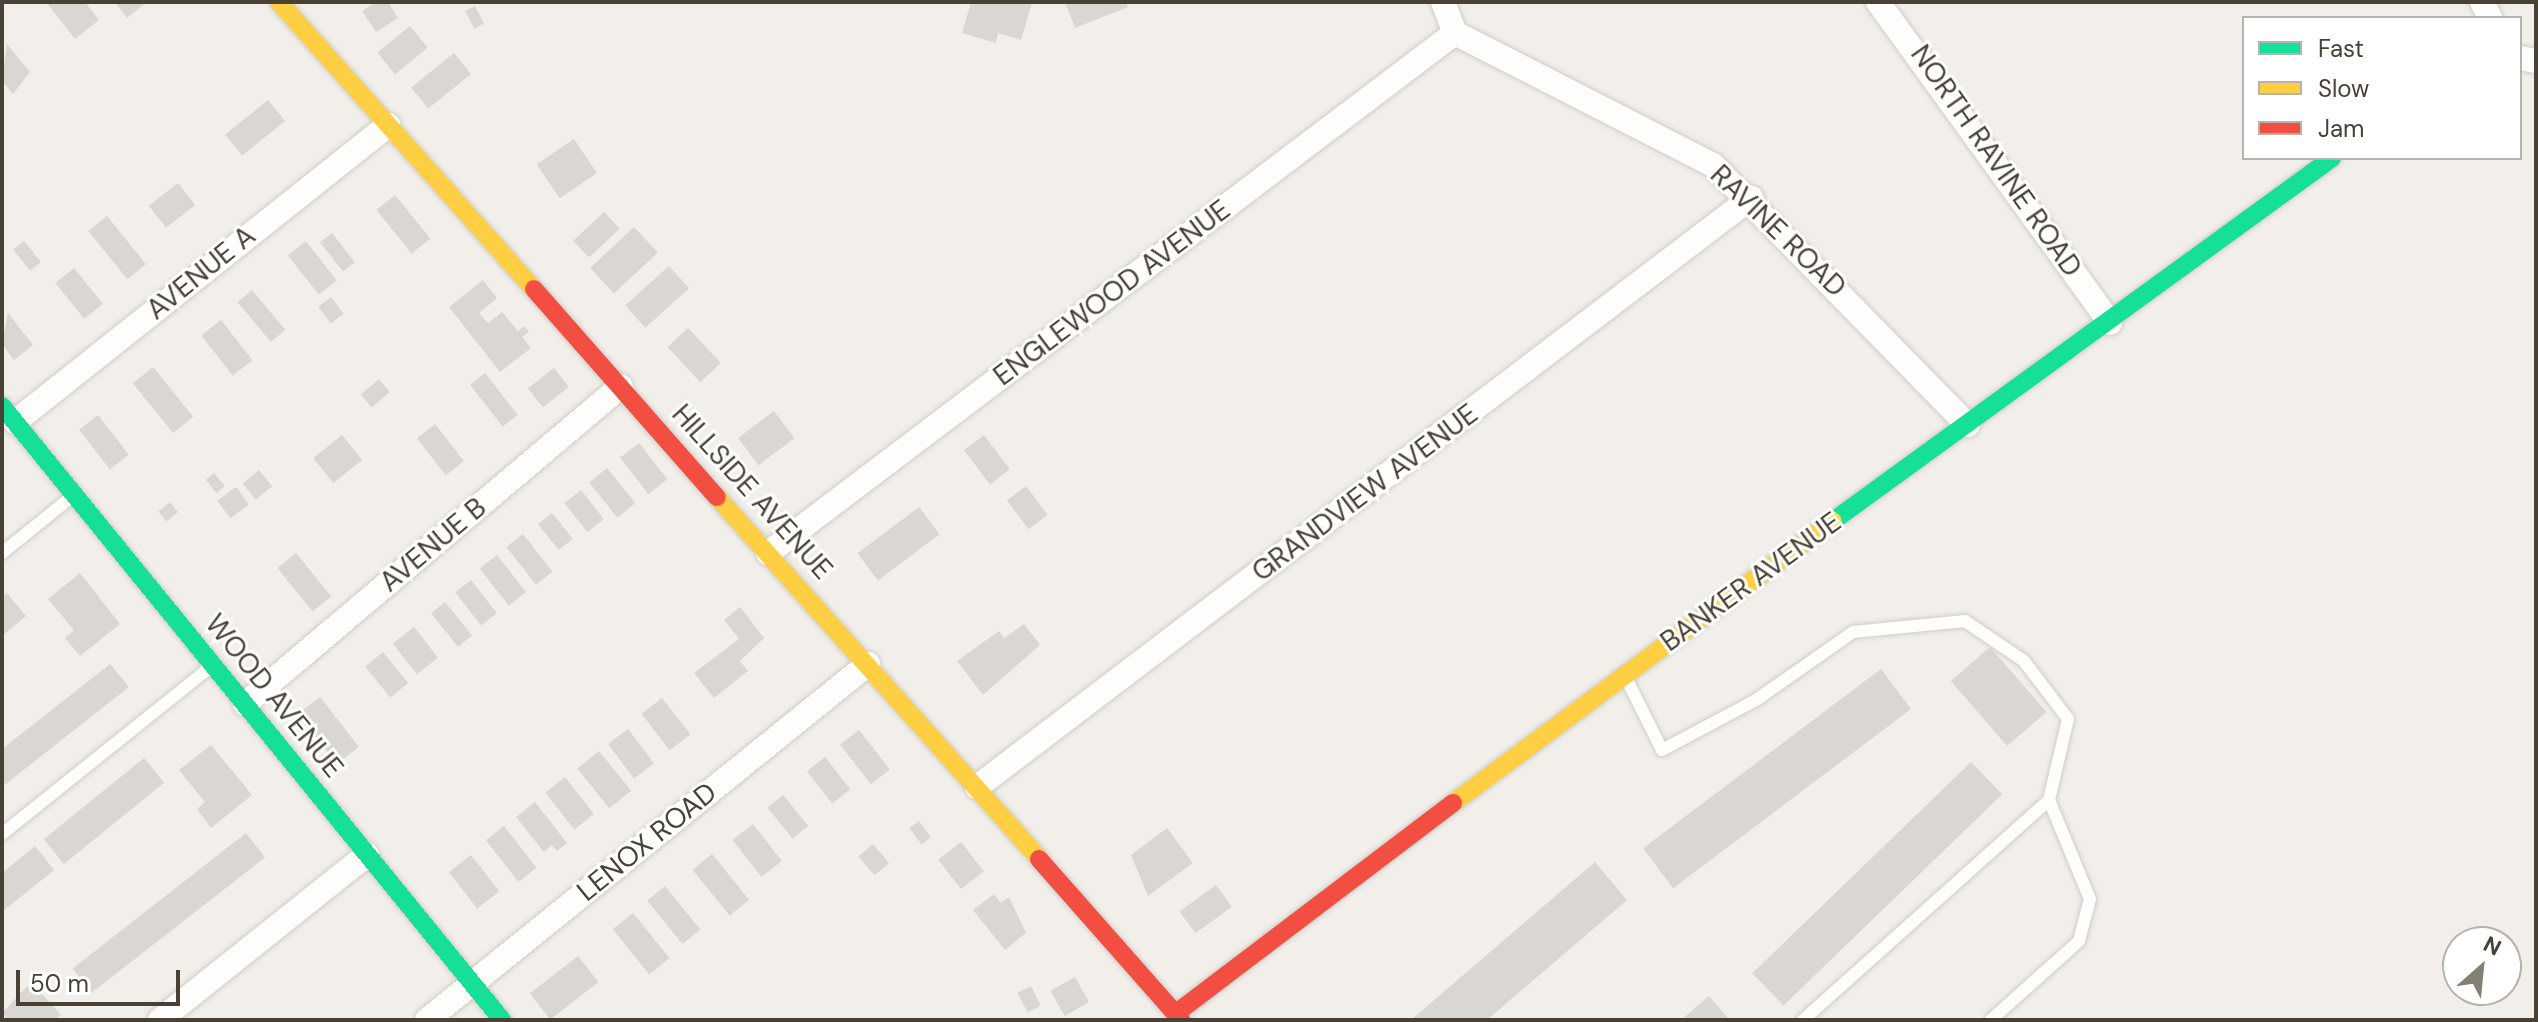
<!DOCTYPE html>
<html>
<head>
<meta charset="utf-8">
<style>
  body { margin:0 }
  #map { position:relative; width:2538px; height:1022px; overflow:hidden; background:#f2efea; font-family:"DM Sans",sans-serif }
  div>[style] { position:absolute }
  .building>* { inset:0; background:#dad6d1; transform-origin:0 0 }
  .roads { filter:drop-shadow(0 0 2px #d0cdc8) drop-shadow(0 0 2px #d0cdc8) }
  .lane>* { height:12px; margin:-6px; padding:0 6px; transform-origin:6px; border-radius:6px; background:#fdfdfc }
  .street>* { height:24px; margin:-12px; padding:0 12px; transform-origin:12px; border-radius:12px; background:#fdfdfc }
  .fast>* { height:18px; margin:-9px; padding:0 9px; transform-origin:9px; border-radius:9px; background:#16e098 }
  .slow>* { height:18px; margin:-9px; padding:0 9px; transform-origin:9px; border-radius:9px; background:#ffcf43 }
  .jam>* { height:18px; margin:-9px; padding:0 9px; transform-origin:9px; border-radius:9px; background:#f24e42 }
  span { translate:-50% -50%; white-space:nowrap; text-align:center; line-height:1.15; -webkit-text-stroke:6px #fff; paint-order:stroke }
  .street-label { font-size:28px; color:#494135 }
  .frame { position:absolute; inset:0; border:4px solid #494135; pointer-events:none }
  .legend { position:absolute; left:2242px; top:16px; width:280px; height:144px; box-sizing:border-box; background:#fff; border:2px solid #b6b3ae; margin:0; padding:10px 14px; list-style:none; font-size:24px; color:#494135 }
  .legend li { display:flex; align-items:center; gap:16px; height:40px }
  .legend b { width:40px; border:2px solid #b6b3ae }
  .north { position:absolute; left:2442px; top:926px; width:80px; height:80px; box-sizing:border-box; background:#fff; border:2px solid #b6b3ae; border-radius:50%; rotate:27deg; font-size:22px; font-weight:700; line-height:32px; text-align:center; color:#494135 }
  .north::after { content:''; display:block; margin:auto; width:28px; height:36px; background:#847e74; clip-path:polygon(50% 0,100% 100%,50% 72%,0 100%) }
  .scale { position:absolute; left:16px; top:970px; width:164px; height:36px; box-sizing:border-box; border:4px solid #494135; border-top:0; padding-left:10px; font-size:24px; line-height:28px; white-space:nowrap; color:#494135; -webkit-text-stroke:6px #fff; paint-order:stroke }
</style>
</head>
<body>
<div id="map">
  <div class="building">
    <i style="clip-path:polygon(46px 2px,85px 2px,99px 20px,75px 39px)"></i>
    <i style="clip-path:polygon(115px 2px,147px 2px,127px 18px)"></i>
    <i style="clip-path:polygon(376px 2px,388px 2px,398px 18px,376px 32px,362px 11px)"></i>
    <i style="clip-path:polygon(971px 2px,1032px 3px,1021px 40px,998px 33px,996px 43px,962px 33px)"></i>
    <i style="clip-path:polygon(1065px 2px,1126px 2px,1128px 7px,1075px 28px)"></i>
    <i style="left:475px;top:6px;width:20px;height:11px;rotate:63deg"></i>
    <i style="left:410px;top:26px;width:28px;height:42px;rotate:51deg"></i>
    <i style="clip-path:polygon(7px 44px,30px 72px,13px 94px,2px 81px)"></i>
    <i style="left:454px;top:53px;width:27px;height:55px;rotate:51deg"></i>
    <i style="left:268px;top:100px;width:27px;height:55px;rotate:51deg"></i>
    <i style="left:574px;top:139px;width:41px;height:45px;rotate:56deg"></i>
    <i style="left:178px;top:183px;width:28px;height:37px;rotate:52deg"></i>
    <i style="left:395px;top:195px;width:56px;height:24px;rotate:51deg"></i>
    <i style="left:604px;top:212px;width:23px;height:42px;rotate:47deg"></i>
    <i style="left:107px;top:216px;width:62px;height:24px;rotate:51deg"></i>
    <i style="left:634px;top:227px;width:35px;height:60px;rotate:47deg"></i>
    <i style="left:332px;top:233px;width:37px;height:15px;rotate:52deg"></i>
    <i style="left:24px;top:241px;width:27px;height:14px;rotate:51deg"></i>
    <i style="left:306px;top:241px;width:50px;height:23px;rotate:52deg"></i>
    <i style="left:669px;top:266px;width:30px;height:59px;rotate:48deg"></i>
    <i style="left:74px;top:268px;width:46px;height:24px;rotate:51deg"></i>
    <i style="clip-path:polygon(483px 280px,497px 298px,479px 313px,488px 323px,502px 312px,518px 331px,524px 326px,529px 332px,522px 337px,531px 348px,500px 372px,449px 307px)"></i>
    <i style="left:252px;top:290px;width:52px;height:19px;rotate:50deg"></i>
    <i style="left:331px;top:297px;width:21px;height:16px;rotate:53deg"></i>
    <i style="clip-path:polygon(8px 313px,33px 345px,14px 360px,2px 344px)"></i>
    <i style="left:221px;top:320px;width:51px;height:25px;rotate:52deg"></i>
    <i style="left:688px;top:328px;width:48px;height:28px;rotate:47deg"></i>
    <i style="left:153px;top:367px;width:64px;height:26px;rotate:51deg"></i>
    <i style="left:554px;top:368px;width:24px;height:33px;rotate:52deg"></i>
    <i style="left:485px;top:373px;width:53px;height:19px;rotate:52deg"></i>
    <i style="left:379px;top:379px;width:17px;height:24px;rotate:50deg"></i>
    <i style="left:774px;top:411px;width:34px;height:45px;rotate:53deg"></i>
    <i style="left:98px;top:415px;width:50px;height:24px;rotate:52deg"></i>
    <i style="left:435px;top:424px;width:47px;height:23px;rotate:52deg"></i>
    <i style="left:342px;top:435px;width:32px;height:37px;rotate:51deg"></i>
    <i style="left:984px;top:435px;width:43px;height:25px;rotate:53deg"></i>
    <i style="left:639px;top:443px;width:46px;height:24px;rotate:52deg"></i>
    <i style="left:607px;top:468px;width:45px;height:23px;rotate:51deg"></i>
    <i style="left:259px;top:470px;width:21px;height:21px;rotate:51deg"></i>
    <i style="left:214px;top:473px;width:17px;height:11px;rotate:50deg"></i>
    <i style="left:1026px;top:486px;width:36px;height:24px;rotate:53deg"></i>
    <i style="left:236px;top:487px;width:22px;height:23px;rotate:54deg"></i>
    <i style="left:581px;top:490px;width:37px;height:21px;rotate:52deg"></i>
    <i style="left:170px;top:502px;width:13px;height:15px;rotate:51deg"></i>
    <i style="left:919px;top:507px;width:34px;height:77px;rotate:53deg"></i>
    <i style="left:552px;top:513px;width:33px;height:18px;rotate:51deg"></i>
    <i style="left:523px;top:534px;width:48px;height:21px;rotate:52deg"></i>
    <i style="left:296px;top:553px;width:56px;height:24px;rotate:51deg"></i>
    <i style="left:497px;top:555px;width:47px;height:22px;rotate:52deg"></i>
    <i style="clip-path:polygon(80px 573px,120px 624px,80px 656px,65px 638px,74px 630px,48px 599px)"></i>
    <i style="left:471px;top:580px;width:42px;height:20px;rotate:52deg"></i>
    <i style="clip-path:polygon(7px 593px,26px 616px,2px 636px,2px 597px)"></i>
    <i style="left:445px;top:602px;width:43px;height:18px;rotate:51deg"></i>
    <i style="clip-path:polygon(740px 607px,764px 638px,740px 661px,748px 671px,714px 698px,694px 673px,739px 639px,724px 620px)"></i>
    <i style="clip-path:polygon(1024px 624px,1040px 645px,983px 695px,957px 661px,999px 631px,1004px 638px)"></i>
    <i style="left:414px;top:627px;width:39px;height:27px;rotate:52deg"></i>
    <i style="left:1990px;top:647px;width:86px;height:52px;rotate:49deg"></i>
    <i style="left:383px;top:652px;width:40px;height:23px;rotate:51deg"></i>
    <i style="clip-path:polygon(110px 664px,129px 687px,2px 787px,2px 749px)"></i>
    <i style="left:1881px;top:669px;width:50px;height:298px;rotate:53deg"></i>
    <i style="left:320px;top:697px;width:63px;height:28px;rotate:52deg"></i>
    <i style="left:662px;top:698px;width:46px;height:26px;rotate:52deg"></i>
    <i style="left:628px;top:729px;width:43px;height:25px;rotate:53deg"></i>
    <i style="left:859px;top:730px;width:50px;height:24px;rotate:52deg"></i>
    <i style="clip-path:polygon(211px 745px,252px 795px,211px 828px,197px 809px,205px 802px,179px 770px)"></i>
    <i style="left:599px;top:751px;width:51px;height:28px;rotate:51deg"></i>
    <i style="left:825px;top:757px;width:41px;height:23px;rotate:52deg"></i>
    <i style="left:144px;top:758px;width:32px;height:129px;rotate:51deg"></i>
    <i style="left:1971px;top:762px;width:45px;height:304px;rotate:46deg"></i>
    <i style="left:565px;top:777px;width:47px;height:25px;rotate:52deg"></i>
    <i style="left:783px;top:795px;width:40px;height:20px;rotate:51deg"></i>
    <i style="clip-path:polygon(535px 802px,567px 843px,557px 851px,552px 845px,544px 852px,516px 817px)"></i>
    <i style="left:919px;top:821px;width:20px;height:12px;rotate:53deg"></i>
    <i style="left:753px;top:824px;width:47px;height:26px;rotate:52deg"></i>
    <i style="left:504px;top:826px;width:53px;height:23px;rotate:52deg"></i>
    <i style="clip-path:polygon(1167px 828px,1193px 863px,1148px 896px,1131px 855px)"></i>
    <i style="left:246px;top:833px;width:31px;height:220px;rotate:52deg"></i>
    <i style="left:961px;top:842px;width:37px;height:29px;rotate:52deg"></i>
    <i style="left:873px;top:844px;width:25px;height:19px;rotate:50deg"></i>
    <i style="clip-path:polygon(35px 846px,54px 870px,2px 912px,2px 873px)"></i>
    <i style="left:712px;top:854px;width:59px;height:25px;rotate:51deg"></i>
    <i style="left:471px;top:855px;width:46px;height:28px;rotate:52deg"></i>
    <i style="clip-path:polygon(1595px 862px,1627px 900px,1487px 1020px,1411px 1020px)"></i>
    <i style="left:1216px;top:885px;width:27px;height:45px;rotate:54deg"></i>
    <i style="left:665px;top:886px;width:56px;height:23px;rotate:51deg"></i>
    <i style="clip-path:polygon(994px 894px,1001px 903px,1009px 897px,1026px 933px,1005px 950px,973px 910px)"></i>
    <i style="left:633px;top:913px;width:58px;height:26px;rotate:51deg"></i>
    <i style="left:578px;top:956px;width:33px;height:61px;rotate:52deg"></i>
    <i style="left:1075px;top:977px;width:29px;height:28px;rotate:61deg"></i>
    <i style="clip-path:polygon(31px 982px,61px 1015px,55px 1020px,8px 1020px,2px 1013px)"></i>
    <i style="left:1031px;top:986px;width:22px;height:15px;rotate:63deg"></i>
    <i style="clip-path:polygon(1709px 996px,1730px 1020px,1681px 1020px)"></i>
  </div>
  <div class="roads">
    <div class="lane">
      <i style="left:2px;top:553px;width:92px;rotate:-38.9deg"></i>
      <i style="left:1625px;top:676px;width:83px;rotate:63.4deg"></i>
      <i style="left:1662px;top:750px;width:106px;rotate:-28deg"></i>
      <i style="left:1756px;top:700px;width:118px;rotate:-35deg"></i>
      <i style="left:1853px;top:632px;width:113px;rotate:-5.6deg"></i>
      <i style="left:1965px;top:621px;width:71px;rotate:34.1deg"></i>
      <i style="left:2024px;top:661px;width:73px;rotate:52.8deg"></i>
      <i style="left:2068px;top:719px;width:83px;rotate:103.2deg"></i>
      <i style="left:2049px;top:800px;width:107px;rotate:67.5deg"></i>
      <i style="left:2090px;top:899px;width:43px;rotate:104.7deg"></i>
      <i style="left:2079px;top:941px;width:118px;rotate:138.1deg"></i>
      <i style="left:2px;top:834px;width:269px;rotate:-38.7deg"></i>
      <i style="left:1803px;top:1020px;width:330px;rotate:-41.8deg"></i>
    </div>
    <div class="street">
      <i style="left:1443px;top:2px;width:33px;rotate:69deg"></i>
      <i style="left:1455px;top:33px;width:290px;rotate:27.1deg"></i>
      <i style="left:1713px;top:165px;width:364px;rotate:45.6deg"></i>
      <i style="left:1878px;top:2px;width:396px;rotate:54.1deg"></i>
      <i style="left:2482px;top:2px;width:18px;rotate:63deg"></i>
      <i style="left:2520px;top:58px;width:16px;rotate:11deg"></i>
      <i style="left:15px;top:422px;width:477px;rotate:-38.5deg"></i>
      <i style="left:768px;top:553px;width:862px;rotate:-37.12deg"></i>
      <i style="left:245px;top:704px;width:492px;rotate:-40.2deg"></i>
      <i style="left:977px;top:787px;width:973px;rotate:-37.27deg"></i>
      <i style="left:160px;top:1020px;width:265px;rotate:-38.6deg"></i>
      <i style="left:427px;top:1020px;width:567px;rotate:-38.91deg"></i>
    </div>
    <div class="fast">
      <i style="left:2px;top:406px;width:792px;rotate:50.84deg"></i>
      <i style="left:1833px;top:521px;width:617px;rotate:-36.03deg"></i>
    </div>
    <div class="slow">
      <i style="left:279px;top:2px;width:384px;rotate:48.4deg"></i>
      <i style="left:717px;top:497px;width:484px;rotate:48.3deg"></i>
      <i style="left:1453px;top:803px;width:473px;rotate:-36.6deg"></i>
    </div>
    <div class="jam">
      <i style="left:534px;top:289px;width:277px;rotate:48.7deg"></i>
      <i style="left:1039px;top:859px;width:215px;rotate:48.6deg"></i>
      <i style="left:1175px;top:1014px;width:349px;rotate:-37.2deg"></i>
    </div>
  </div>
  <div class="street-label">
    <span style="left:1996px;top:161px;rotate:55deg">NORTH RAVINE ROAD</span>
    <span style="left:1778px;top:231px;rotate:44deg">RAVINE ROAD</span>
    <span style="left:201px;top:273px;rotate:-39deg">AVENUE A</span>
    <span style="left:1112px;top:293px;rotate:-37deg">ENGLEWOOD AVENUE</span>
    <span style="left:752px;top:492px;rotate:48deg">HILLSIDE AVENUE</span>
    <span style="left:1365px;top:493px;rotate:-37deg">GRANDVIEW AVENUE</span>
    <span style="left:433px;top:545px;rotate:-40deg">AVENUE B</span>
    <span style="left:1751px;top:582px;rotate:-36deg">BANKER AVENUE</span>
    <span style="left:274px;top:696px;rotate:51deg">WOOD AVENUE</span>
    <span style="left:647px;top:842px;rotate:-39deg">LENOX ROAD</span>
  </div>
  <div class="frame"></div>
  <ul class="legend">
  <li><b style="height:10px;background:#16e098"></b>Fast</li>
  <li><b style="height:10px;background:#ffcf43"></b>Slow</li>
  <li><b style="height:10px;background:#f24e42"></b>Jam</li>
  </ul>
  <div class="north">N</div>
  <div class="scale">50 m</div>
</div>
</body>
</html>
